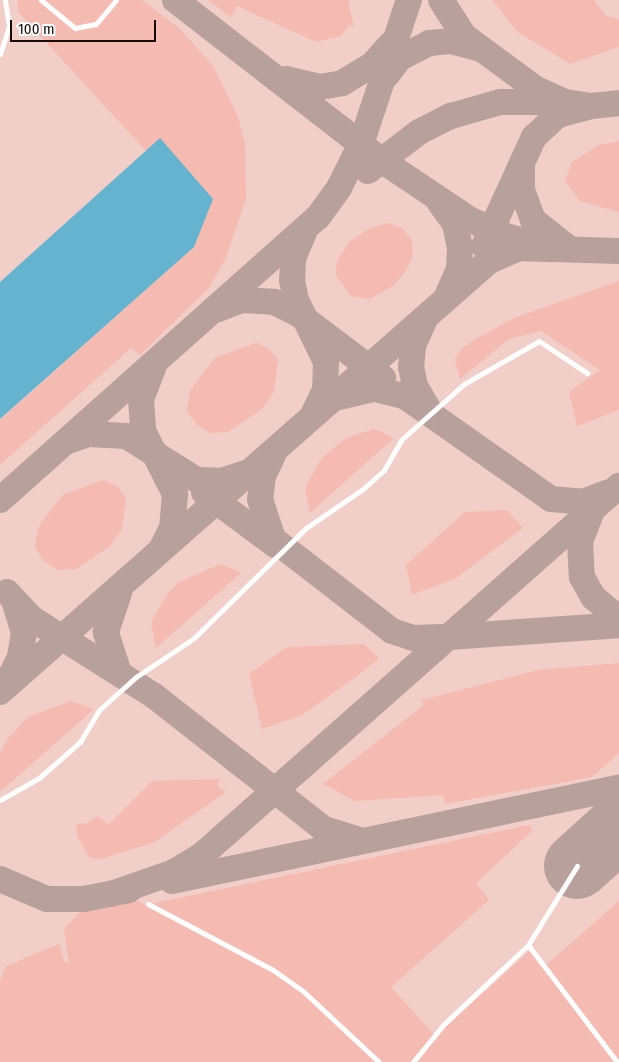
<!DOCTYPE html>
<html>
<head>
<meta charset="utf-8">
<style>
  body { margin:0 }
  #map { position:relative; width:619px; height:1062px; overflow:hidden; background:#faddd8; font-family:"Fira Sans Condensed",sans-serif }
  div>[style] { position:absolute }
  .built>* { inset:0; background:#f2cec8; transform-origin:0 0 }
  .green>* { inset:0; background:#f5bab2 }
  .water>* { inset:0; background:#65b3cf }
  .taxiway>* { height:26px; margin:-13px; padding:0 13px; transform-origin:13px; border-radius:13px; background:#b8a19d }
  .runway>* { height:66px; margin:-33px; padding:0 33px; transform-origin:33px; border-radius:33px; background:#b8a19d }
  .lane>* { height:5px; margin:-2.5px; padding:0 2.5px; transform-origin:2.5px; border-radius:2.5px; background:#fff }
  span { translate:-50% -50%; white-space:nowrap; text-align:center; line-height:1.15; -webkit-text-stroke:4px #fff; paint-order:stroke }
  .scale { position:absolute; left:10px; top:20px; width:146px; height:22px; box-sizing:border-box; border:2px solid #140b0a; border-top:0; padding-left:6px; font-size:15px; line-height:18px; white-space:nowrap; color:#140b0a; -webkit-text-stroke:4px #fff; paint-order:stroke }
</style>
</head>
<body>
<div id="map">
  <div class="built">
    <i style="left:0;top:0;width:619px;height:1062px"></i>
  </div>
  <div class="green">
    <i style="clip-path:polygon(17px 0,142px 0,180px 29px,213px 66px,238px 116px,245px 145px,246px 199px,225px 260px,209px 288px,140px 355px,131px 348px,0 465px,0 420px,194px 247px,160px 139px,146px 151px,19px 13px)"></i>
    <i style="clip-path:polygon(208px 0,348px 0,354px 27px,349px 25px,341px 36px,316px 42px,237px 6px,231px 17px)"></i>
    <i style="clip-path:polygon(492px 0,594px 0,606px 16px,619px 19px,619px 47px,570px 64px,518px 32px)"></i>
    <i style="clip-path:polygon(619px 141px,619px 212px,580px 201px,565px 181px,572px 162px,599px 145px)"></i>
    <i style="clip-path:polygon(389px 223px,403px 229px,412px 240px,413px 255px,406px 271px,394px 285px,370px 299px,351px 296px,335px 274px,338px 259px,349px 242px,370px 228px)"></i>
    <i style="clip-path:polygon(619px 281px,619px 410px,577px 426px,569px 392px,600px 370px,541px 331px,509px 339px,460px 379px,455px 360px,461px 349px,474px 340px,514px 318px)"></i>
    <i style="clip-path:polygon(256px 343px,269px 349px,278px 360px,274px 392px,262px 409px,228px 432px,211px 433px,197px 425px,187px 411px,190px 391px,199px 378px,215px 358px)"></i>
    <i style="clip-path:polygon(374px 429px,394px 438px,310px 513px,305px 488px,321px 459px,346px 438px)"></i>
    <i style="clip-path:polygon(103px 480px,117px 486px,126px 497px,122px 529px,110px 546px,76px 569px,58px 570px,45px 562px,35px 548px,38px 528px,47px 515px,63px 495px)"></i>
    <i style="clip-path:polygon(507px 510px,523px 528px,456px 578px,412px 595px,406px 565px,465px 512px)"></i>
    <i style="clip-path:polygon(221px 564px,241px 573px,156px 648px,151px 622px,168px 593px,179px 582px)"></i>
    <i style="clip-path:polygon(364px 644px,379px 658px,360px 674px,302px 715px,262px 729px,249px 674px,287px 647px)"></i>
    <i style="clip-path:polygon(619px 663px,619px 753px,592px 777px,445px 804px,443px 795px,355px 801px,323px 784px,424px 705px,422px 700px,538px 670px)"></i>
    <i style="clip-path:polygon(71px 701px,94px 709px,0 792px,0 754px,7px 739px,28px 717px)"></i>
    <i style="clip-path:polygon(220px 779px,217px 786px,226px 792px,153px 843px,100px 859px,90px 858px,78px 838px,76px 823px,86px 824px,97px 816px,109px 824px,152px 781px)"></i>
    <i style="clip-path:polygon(529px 825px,533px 830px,476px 883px,489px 900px,391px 987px,435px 1036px,533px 948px,545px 966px,619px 901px,619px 1062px,0 1062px,0 980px,6px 966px,59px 944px,65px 963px,69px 962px,64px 929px,79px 913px,138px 901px,145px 905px)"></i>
  </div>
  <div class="water">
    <i style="clip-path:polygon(160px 138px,213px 199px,194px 247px,0 419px,0 282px)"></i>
  </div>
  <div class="taxiway">
    <i style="left:175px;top:0;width:261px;rotate:37.8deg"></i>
    <i style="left:381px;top:160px;width:106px;rotate:33.8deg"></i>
    <i style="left:469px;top:219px;width:41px;rotate:24.7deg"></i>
    <i style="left:506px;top:236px;width:48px;rotate:15.8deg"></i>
    <i style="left:552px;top:249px;width:67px;rotate:1.7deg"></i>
    <i style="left:441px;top:0;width:43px;rotate:57.4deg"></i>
    <i style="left:464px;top:36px;width:89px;rotate:36.4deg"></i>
    <i style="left:536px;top:89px;width:32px;rotate:24deg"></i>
    <i style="left:565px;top:102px;width:26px;rotate:9deg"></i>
    <i style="left:591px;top:106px;width:28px;rotate:-6deg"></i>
    <i style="left:387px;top:75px;width:21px;rotate:-53deg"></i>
    <i style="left:400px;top:58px;width:33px;rotate:-27deg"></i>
    <i style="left:429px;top:43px;width:21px;rotate:-5deg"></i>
    <i style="left:450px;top:41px;width:29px;rotate:14deg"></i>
    <i style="left:286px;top:79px;width:35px;rotate:13deg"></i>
    <i style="left:320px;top:87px;width:22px;rotate:-10deg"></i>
    <i style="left:342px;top:83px;width:35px;rotate:-31deg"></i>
    <i style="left:372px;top:65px;width:28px;rotate:-48deg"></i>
    <i style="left:522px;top:167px;width:23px;rotate:90deg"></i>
    <i style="left:522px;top:190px;width:32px;rotate:70deg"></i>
    <i style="left:533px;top:220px;width:43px;rotate:38.5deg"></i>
    <i style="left:368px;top:171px;width:64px;rotate:-37.4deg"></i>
    <i style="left:419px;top:132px;width:36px;rotate:-27deg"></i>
    <i style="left:451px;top:116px;width:51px;rotate:-15.9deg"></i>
    <i style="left:500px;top:102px;width:65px"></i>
    <i style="left:440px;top:203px;width:26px;rotate:54deg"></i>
    <i style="left:455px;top:224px;width:25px;rotate:78deg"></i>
    <i style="left:460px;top:248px;width:21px;rotate:93deg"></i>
    <i style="left:459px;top:269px;width:27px;rotate:114deg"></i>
    <i style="left:305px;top:230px;width:30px;rotate:113deg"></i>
    <i style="left:293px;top:258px;width:23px;rotate:92deg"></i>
    <i style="left:292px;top:281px;width:19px;rotate:78deg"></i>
    <i style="left:296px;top:300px;width:69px;rotate:64.2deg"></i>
    <i style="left:326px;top:362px;width:28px;rotate:92deg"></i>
    <i style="left:325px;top:390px;width:25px;rotate:116deg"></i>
    <i style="left:484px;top:246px;width:120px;rotate:-65.4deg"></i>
    <i style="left:534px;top:137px;width:33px;rotate:-43deg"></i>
    <i style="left:558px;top:115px;width:34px;rotate:-15deg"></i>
    <i style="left:218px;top:309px;width:25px;rotate:-21deg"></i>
    <i style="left:241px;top:300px;width:33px;rotate:3deg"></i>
    <i style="left:274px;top:302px;width:25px;rotate:26deg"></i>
    <i style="left:297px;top:313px;width:108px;rotate:37.1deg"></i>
    <i style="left:424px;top:321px;width:27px;rotate:114deg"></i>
    <i style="left:413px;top:346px;width:21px;rotate:95deg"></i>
    <i style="left:411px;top:367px;width:19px;rotate:78deg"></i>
    <i style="left:415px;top:386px;width:28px;rotate:60deg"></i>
    <i style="left:153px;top:368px;width:33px;rotate:111deg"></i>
    <i style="left:141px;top:399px;width:32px;rotate:86deg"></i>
    <i style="left:143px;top:431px;width:71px;rotate:63.1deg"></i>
    <i style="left:175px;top:494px;width:34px;rotate:95deg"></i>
    <i style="left:172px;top:528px;width:22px;rotate:117deg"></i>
    <i style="left:339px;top:397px;width:37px;rotate:-13deg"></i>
    <i style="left:375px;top:389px;width:32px;rotate:14deg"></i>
    <i style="left:406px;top:397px;width:177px;rotate:35.1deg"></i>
    <i style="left:551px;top:499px;width:32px;rotate:5deg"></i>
    <i style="left:583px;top:502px;width:26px;rotate:-21deg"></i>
    <i style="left:68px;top:441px;width:21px;rotate:-19deg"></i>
    <i style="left:88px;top:434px;width:38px;rotate:3deg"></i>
    <i style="left:126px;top:436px;width:84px;rotate:31.8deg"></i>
    <i style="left:197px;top:480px;width:24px;rotate:2deg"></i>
    <i style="left:221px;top:481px;width:28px;rotate:-18deg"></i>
    <i style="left:273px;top:455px;width:23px;rotate:115deg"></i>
    <i style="left:263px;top:476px;width:23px;rotate:97deg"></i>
    <i style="left:260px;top:499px;width:42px;rotate:72deg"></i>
    <i style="left:273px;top:539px;width:150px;rotate:37.7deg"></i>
    <i style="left:392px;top:631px;width:22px;rotate:18deg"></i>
    <i style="left:413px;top:638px;width:36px;rotate:-2deg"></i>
    <i style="left:449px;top:637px;width:170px;rotate:-4deg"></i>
    <i style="left:204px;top:492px;width:89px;rotate:36.7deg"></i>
    <i style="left:0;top:500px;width:426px;rotate:-41.7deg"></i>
    <i style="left:318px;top:217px;width:36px;rotate:-54deg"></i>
    <i style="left:339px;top:188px;width:49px;rotate:-63.4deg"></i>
    <i style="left:361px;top:144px;width:152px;rotate:-71.6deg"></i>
    <i style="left:591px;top:513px;width:31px;rotate:111deg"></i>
    <i style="left:580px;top:542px;width:35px;rotate:87deg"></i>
    <i style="left:582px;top:577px;width:23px;rotate:61deg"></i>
    <i style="left:593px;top:597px;width:34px;rotate:40deg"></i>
    <i style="left:7px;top:592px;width:35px;rotate:47deg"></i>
    <i style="left:31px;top:618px;width:144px;rotate:32.3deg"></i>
    <i style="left:153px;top:695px;width:217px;rotate:38.1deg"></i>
    <i style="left:324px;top:829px;width:38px;rotate:17deg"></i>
    <i style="left:118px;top:670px;width:40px;rotate:-108deg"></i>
    <i style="left:106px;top:632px;width:41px;rotate:-71.6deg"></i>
    <i style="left:7px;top:683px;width:29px;rotate:-63deg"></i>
    <i style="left:20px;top:657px;width:24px;rotate:-81deg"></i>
    <i style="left:24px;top:633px;width:34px;rotate:-107deg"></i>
    <i style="left:0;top:692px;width:652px;rotate:-41.39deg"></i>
    <i style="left:489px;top:261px;width:33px;rotate:-23deg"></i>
    <i style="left:519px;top:248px;width:33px;rotate:2deg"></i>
    <i style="left:0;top:879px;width:51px;rotate:23.1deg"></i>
    <i style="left:47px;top:899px;width:37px"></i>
    <i style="left:84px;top:899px;width:46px;rotate:-11.3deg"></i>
    <i style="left:172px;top:881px;width:457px;rotate:-11.8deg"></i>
    <i style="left:111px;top:894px;width:67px;rotate:-19.2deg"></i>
    <i style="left:174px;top:872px;width:33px;rotate:-31deg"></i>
    <i style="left:202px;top:855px;width:557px;rotate:-41.51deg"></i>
  </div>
  <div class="runway">
    <i style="left:577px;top:866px;width:57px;rotate:-42.1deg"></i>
  </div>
  <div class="lane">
    <i style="left:41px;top:0;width:44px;rotate:39.5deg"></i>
    <i style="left:75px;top:28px;width:21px;rotate:-11deg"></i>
    <i style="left:96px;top:24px;width:31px;rotate:-50deg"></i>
    <i style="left:0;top:54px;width:29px;rotate:-72deg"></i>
    <i style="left:9px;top:26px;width:26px;rotate:-99deg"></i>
    <i style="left:0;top:800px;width:45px;rotate:-29.4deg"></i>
    <i style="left:39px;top:778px;width:55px;rotate:-41.3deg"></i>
    <i style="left:80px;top:742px;width:37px;rotate:-59deg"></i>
    <i style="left:99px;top:710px;width:50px;rotate:-41.7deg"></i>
    <i style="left:136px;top:677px;width:70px;rotate:-33.9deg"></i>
    <i style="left:194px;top:638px;width:157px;rotate:-44.5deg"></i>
    <i style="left:306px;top:528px;width:69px;rotate:-34.4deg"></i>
    <i style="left:363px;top:489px;width:28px;rotate:-42deg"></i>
    <i style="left:384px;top:470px;width:34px;rotate:-60deg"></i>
    <i style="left:401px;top:440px;width:84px;rotate:-41.6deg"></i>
    <i style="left:464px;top:384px;width:86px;rotate:-29.8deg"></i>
    <i style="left:539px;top:341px;width:58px;rotate:33.7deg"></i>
    <i style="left:148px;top:904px;width:141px;rotate:27.8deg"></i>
    <i style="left:273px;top:970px;width:37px;rotate:35deg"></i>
    <i style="left:303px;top:991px;width:104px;rotate:43.1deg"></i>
    <i style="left:528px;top:945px;width:93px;rotate:-58.2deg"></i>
    <i style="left:413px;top:1062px;width:49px;rotate:-50.8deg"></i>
    <i style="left:444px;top:1024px;width:115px;rotate:-43.2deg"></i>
    <i style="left:528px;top:945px;width:147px;rotate:52.7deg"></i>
  </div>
  <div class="scale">100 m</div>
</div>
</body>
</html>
